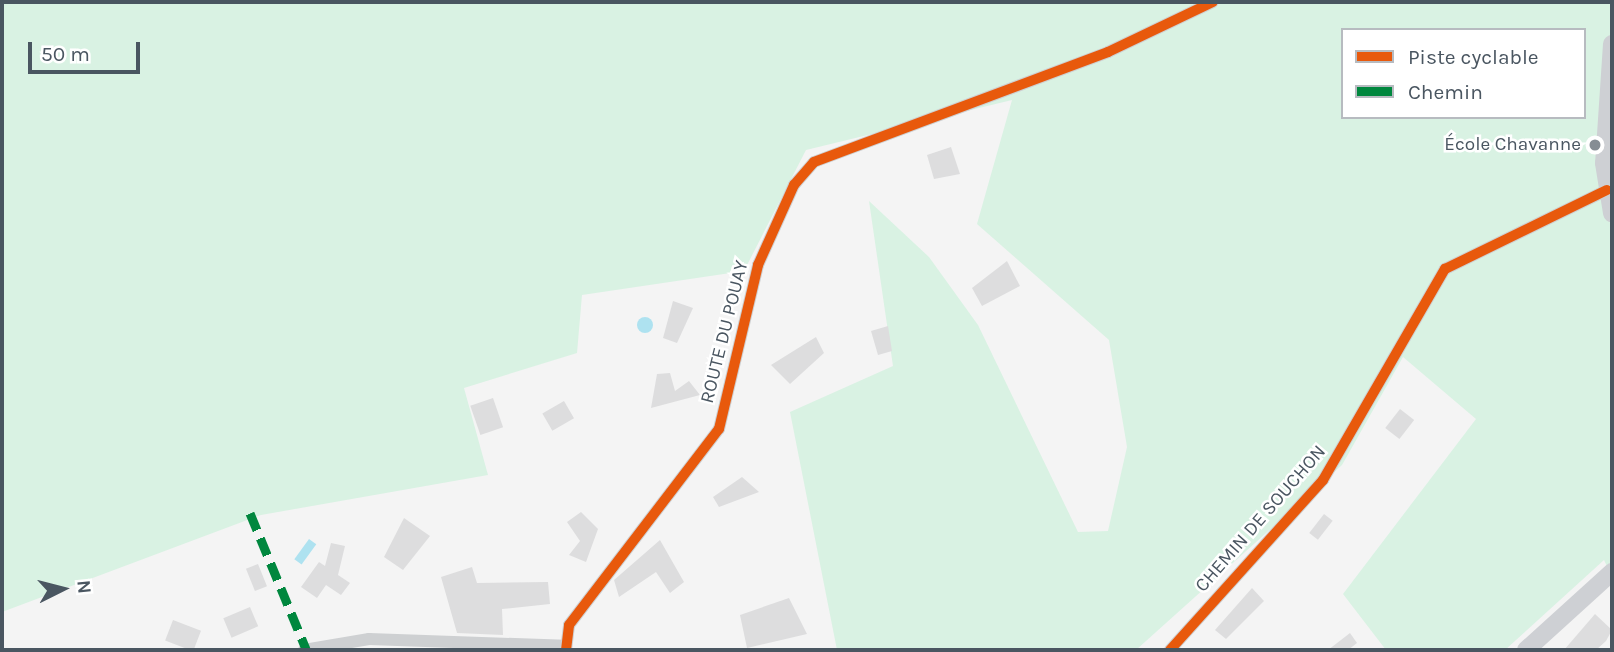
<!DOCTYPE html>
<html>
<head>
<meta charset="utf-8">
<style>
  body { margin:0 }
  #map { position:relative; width:1614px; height:652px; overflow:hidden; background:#f4f4f4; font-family:Karla,sans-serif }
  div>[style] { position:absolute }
  .green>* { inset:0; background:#d9f2e3 }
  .water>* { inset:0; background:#aee2f0; transform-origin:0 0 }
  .round { border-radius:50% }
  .building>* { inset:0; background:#ddddde; transform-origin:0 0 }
  .minor>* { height:12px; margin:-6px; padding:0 6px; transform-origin:6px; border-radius:6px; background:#ced0d2 }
  .secondary>* { height:18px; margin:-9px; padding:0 9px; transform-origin:9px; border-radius:9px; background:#ced0d4 }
  .quiet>* { height:9px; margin-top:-4.5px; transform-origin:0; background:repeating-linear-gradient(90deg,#00873e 0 18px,transparent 0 27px) }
  .cycleway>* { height:10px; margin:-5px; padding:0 5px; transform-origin:5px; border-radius:5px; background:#e8590c }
  .dots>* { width:19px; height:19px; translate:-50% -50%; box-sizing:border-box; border:4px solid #fff; border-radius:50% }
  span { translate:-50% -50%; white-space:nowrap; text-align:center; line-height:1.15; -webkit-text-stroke:5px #fff; paint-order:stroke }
  .poi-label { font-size:19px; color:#4a5661 }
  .right { translate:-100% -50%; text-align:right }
  .street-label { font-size:19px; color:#4a5661 }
  .frame { position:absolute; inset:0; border:4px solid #4a5661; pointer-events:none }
  .legend { position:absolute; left:1341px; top:28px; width:245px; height:91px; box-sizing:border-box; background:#fff; border:2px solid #b7bbc0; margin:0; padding:9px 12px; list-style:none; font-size:21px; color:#4a5661 }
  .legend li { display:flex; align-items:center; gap:14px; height:35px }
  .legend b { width:35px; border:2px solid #b7bbc0 }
  .north { position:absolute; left:28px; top:554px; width:70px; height:70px; -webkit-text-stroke:5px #fff; paint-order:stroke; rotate:84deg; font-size:19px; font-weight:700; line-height:28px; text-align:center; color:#4a5661 }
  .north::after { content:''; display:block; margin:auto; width:24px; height:32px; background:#4a5661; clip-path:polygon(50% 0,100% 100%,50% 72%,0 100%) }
  .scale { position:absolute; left:28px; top:42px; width:112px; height:32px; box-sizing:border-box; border:4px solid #4a5661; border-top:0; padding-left:9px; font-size:21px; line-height:24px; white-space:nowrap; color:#4a5661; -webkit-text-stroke:5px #fff; paint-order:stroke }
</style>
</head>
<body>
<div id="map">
  <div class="green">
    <i style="clip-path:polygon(evenodd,2px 2px,1612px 2px,1612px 577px,1604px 560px,1505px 650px,1386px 650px,1343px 594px,1476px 419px,1403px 357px,1342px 465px,1136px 650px,837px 650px,790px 412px,893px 366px,869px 201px,929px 257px,978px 325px,1078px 532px,1108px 531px,1127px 447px,1109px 340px,977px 224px,1012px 100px,806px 150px,744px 271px,582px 295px,577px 353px,464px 388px,488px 475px,261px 515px,2px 612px,2px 2px,1343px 30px,1584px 30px,1584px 117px,1343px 117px,1343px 30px)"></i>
  </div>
  <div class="water">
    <i class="round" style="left:637px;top:317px;width:16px;height:16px"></i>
    <i style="left:309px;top:539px;width:9px;height:25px;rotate:36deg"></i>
  </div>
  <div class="building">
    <i style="clip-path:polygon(951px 147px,960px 174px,934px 179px,927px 155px)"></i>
    <i style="clip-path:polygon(1007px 261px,1020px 286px,982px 306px,972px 288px)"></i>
    <i style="clip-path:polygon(673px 301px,693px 308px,677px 343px,663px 338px)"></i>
    <i style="clip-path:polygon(888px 326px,892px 351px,878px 355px,871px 331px)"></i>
    <i style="clip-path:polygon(816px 337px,824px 353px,790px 384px,771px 365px)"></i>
    <i style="clip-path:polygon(670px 373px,675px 391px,689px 381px,700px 395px,651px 408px,657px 374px)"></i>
    <i style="left:493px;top:398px;width:31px;height:24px;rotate:71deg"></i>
    <i style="left:564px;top:401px;width:20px;height:25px;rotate:60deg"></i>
    <i style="left:1400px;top:409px;width:18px;height:24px;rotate:38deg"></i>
    <i style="clip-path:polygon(742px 477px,759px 492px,719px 507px,713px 497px)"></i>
    <i style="clip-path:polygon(581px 512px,598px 529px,586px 562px,569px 555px,580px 541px,567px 522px)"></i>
    <i style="left:1324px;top:514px;width:11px;height:24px;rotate:38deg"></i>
    <i style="clip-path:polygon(404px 518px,430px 536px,403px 570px,384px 557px)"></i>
    <i style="clip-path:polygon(660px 540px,684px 582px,670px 593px,656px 572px,619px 597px,614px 580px)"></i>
    <i style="clip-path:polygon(331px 543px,345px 546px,338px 575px,350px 583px,341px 595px,326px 585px,317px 598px,301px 587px,319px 562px,325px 566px)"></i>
    <i style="left:258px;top:564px;width:24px;height:13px;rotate:68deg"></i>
    <i style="clip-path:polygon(472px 567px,477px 583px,548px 582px,550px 604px,502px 609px,503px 635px,457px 633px,441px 577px)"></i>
    <i style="clip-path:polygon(1252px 588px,1264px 601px,1226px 639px,1215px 630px)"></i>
    <i style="clip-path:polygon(789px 598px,807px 634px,747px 648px,740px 615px)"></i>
    <i style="left:250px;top:607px;width:21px;height:29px;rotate:67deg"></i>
    <i style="clip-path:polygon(1595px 614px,1612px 630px,1606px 641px,1596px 650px,1564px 650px)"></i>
    <i style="left:173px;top:620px;width:30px;height:22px;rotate:21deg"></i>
    <i style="clip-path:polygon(1350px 633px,1357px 643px,1348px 650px,1328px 650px)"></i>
  </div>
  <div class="minor">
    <i style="left:304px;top:650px;width:66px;rotate:-9.6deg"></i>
    <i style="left:369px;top:639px;width:196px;rotate:2deg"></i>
    <i style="left:566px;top:650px;width:25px;rotate:-83deg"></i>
    <i style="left:569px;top:625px;width:247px;rotate:-52.6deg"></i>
    <i style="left:719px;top:429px;width:169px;rotate:-76.6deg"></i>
    <i style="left:758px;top:265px;width:88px;rotate:-65.8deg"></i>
    <i style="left:794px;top:185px;width:30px;rotate:-49deg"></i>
    <i style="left:814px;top:162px;width:314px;rotate:-20.5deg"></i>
    <i style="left:1108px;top:52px;width:116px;rotate:-25.5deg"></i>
    <i style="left:1170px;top:650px;width:229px;rotate:-48deg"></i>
    <i style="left:1323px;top:480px;width:244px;rotate:-60deg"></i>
    <i style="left:1445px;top:269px;width:180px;rotate:-26deg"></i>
  </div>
  <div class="secondary">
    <i style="left:1612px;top:44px;width:119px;rotate:93.8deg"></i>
    <i style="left:1604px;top:163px;width:51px;rotate:80.9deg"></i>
    <i style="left:1526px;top:650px;width:116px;rotate:-42.2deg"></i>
  </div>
  <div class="quiet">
    <i style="left:250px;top:513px;width:147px;rotate:67.6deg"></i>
  </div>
  <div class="cycleway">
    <i style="left:566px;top:650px;width:25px;rotate:-83deg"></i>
    <i style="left:569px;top:625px;width:247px;rotate:-52.6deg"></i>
    <i style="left:719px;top:429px;width:169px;rotate:-76.6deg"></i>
    <i style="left:758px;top:265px;width:88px;rotate:-65.8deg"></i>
    <i style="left:794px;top:185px;width:30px;rotate:-49deg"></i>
    <i style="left:814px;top:162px;width:314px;rotate:-20.5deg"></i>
    <i style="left:1108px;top:52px;width:116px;rotate:-25.5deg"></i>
    <i style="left:1170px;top:650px;width:229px;rotate:-48deg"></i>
    <i style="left:1323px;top:480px;width:244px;rotate:-60deg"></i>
    <i style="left:1445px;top:269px;width:180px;rotate:-26deg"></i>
  </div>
  <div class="dots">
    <i style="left:1595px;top:145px;background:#868d94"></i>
  </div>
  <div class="poi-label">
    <span class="right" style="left:1581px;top:145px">École Chavanne</span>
  </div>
  <div class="street-label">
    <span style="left:725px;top:332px;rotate:-76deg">ROUTE DU POUAY</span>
    <span style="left:1261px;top:519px;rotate:-49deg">CHEMIN DE SOUCHON</span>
  </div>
  <div class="frame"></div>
  <ul class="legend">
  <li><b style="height:9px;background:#e8590c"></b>Piste cyclable</li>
  <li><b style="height:9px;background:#00873e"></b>Chemin</li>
  </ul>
  <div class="north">N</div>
  <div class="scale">50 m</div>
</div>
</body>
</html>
